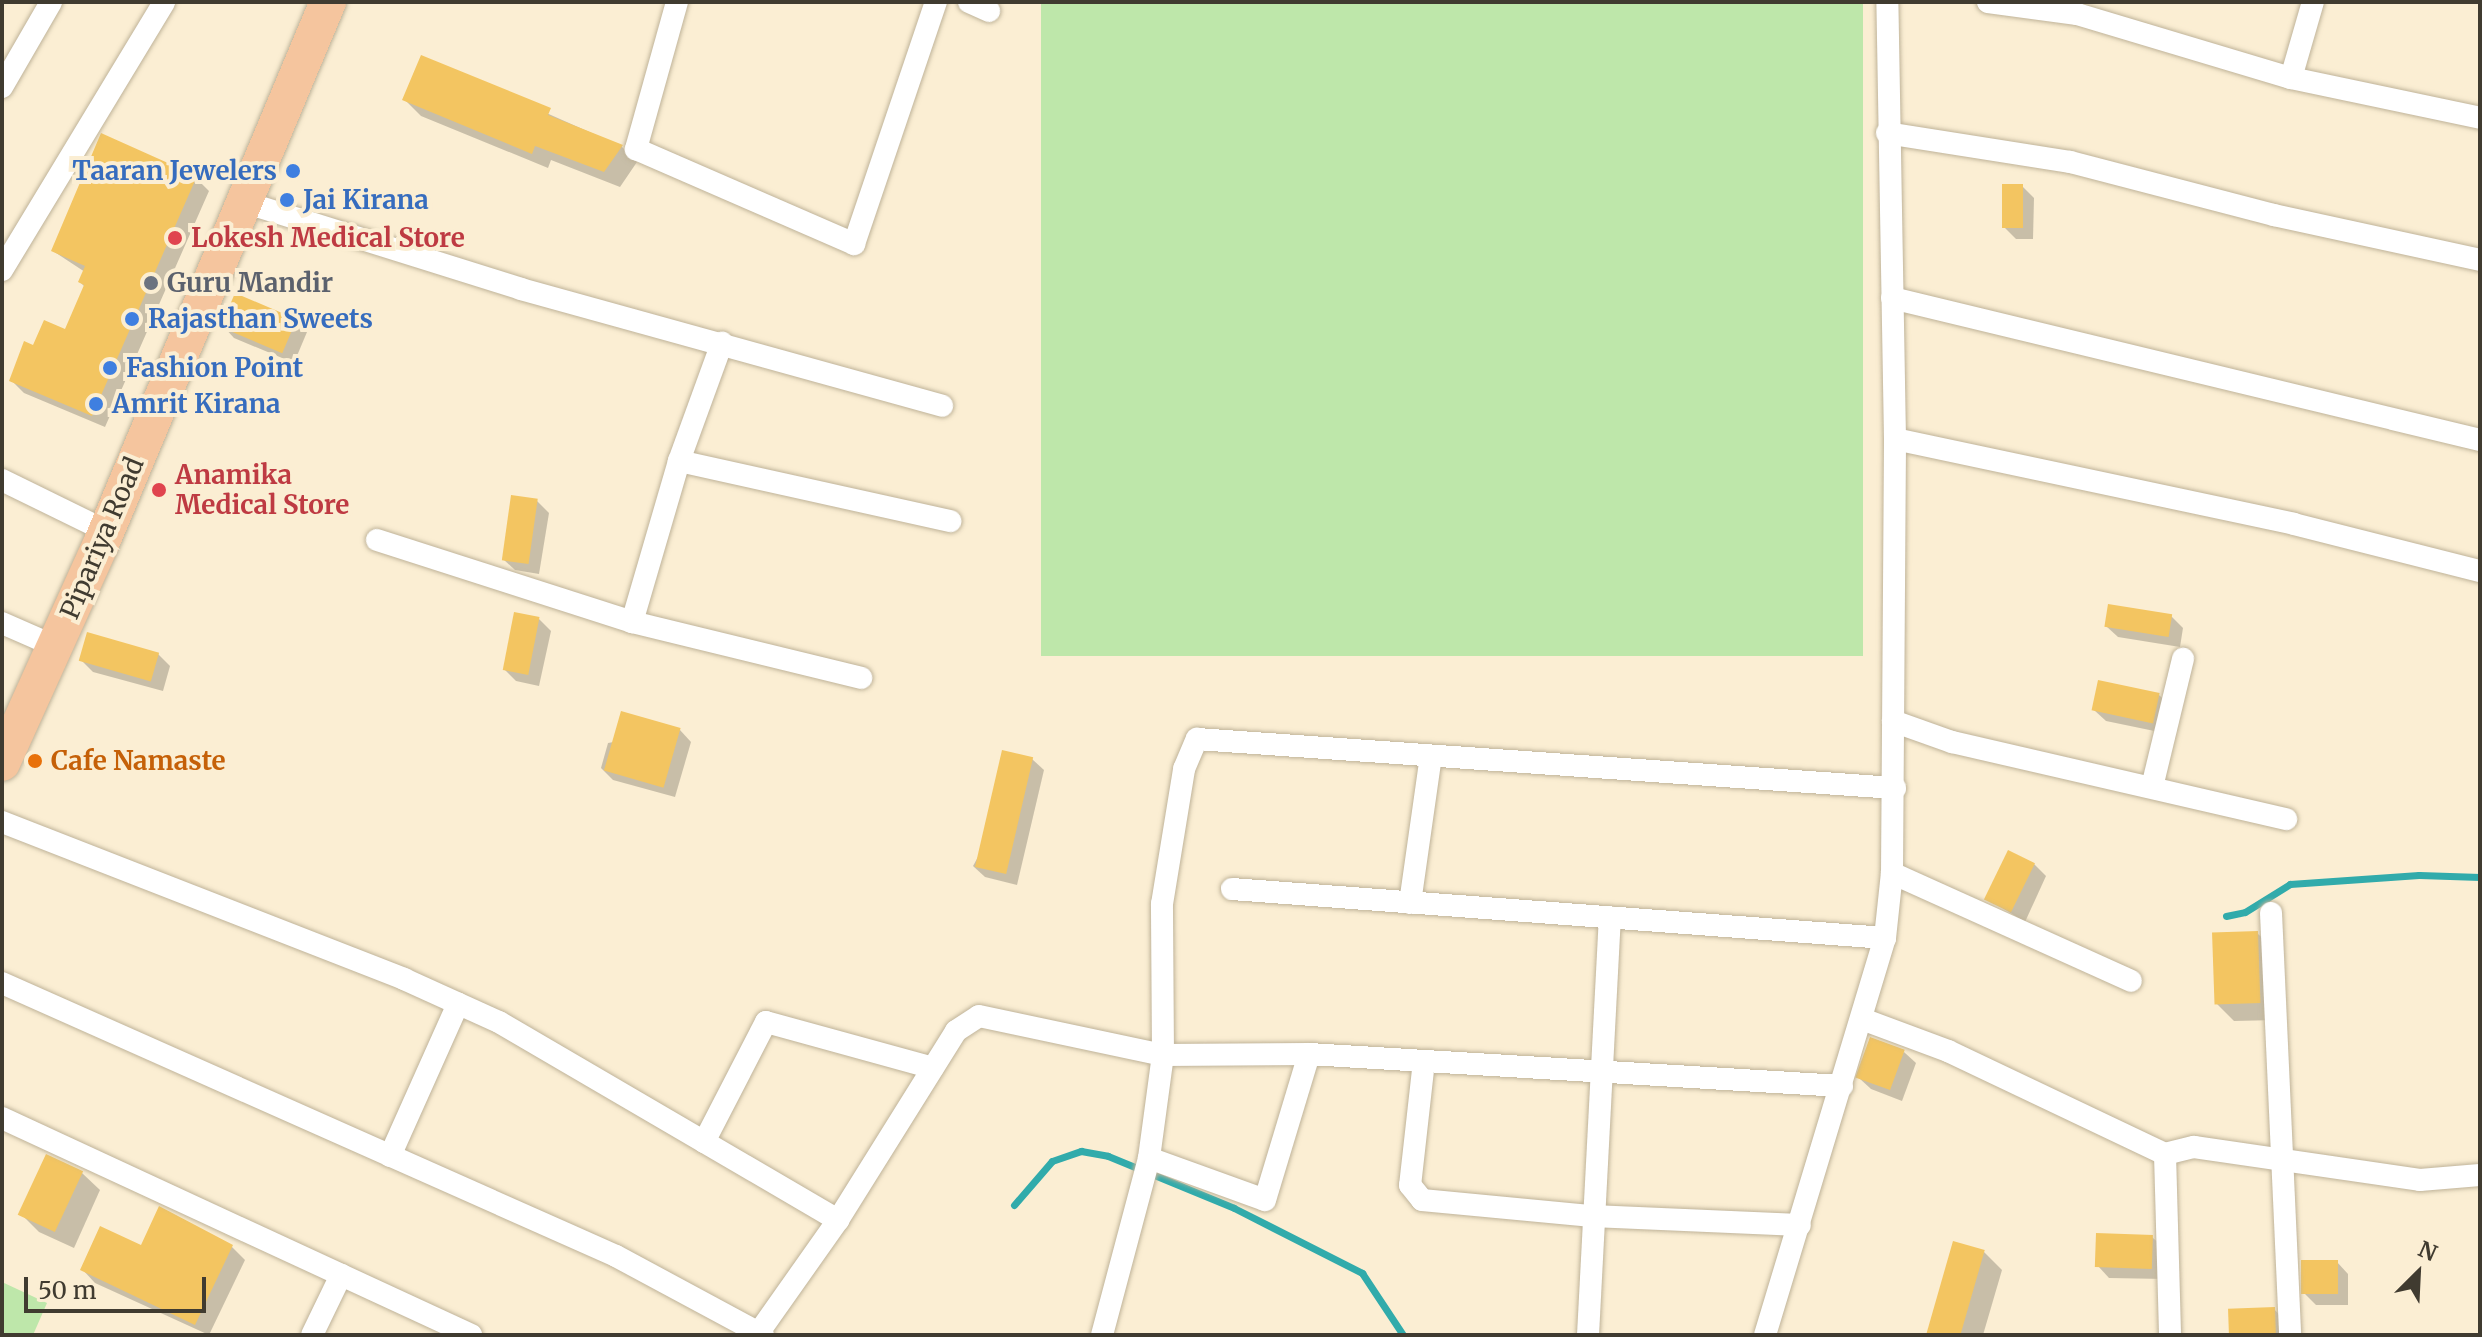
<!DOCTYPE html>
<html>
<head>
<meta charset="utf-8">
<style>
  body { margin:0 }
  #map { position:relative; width:2482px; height:1337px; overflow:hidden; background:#fbeed3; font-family:Merriweather,serif }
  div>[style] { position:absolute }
  .green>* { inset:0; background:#bee7aa; transform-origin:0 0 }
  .shadow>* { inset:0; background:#0003 }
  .stream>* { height:7px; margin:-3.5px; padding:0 3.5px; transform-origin:3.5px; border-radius:3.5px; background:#31abab }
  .building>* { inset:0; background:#f3c561; transform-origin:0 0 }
  .roads { filter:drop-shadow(0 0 2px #bfb399) drop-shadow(0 0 2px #bfb399) }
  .minor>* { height:22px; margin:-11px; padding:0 11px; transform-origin:11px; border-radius:11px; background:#fff }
  .primary>* { height:36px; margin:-18px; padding:0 18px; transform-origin:18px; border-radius:18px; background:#f5c59e }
  .dots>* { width:22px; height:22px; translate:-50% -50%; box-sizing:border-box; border:4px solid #fbeed3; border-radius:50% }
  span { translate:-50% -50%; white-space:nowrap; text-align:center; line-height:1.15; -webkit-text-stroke:8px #fbeed3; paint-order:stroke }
  .shop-label { font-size:26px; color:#366cbe; font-weight:700 }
  .right { translate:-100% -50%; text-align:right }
  .left { translate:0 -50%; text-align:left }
  .health-label { font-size:26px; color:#be3a42; font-weight:700 }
  .worship-label { font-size:26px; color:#5b616d; font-weight:700 }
  .street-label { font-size:26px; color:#403b30 }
  .food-label { font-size:26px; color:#c56008; font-weight:700 }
  .frame { position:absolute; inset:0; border:4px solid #403b30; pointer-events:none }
  .north { position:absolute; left:2378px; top:1233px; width:80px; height:80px; -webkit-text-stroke:6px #fbeed3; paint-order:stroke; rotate:24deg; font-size:22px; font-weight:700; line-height:32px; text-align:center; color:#403b30 }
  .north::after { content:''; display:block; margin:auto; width:28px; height:36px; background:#403b30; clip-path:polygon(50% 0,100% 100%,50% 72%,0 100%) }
  .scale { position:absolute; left:24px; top:1277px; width:182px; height:36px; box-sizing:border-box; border:4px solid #403b30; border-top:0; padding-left:10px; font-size:24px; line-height:28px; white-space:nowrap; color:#403b30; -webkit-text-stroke:6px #fbeed3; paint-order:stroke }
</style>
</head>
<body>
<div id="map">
  <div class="green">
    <i style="left:1041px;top:2px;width:822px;height:654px"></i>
    <i style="clip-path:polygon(2px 1282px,47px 1303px,33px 1335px,2px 1335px)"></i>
  </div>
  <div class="shadow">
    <i style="clip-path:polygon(422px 58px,621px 146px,637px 162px,620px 187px,551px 160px,548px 168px,421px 116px,405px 100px)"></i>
    <i style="clip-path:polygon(102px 136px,196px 178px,209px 191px,105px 427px,24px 393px,11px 380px,34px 347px,66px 332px,85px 287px,80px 282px,85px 272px,53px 251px)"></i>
    <i style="clip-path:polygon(2022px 186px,2034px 198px,2033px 239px,2016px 239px,2004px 227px)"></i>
    <i style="clip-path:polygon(296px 321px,307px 332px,294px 363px,234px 338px,223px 326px)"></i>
    <i style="clip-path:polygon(537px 501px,549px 513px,539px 574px,515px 570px,503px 559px)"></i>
    <i style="clip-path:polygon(2171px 616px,2183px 628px,2180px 647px,2118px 637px,2106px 626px)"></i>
    <i style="clip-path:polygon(539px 619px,551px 631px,539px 686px,516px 681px,504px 669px)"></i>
    <i style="clip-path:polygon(158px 654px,170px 666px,163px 691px,93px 672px,81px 660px)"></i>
    <i style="clip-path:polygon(2159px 695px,2171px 706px,2164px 733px,2106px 721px,2094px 710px)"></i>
    <i style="clip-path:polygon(680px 730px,691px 742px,675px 797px,613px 780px,601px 768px,608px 743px)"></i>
    <i style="clip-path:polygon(1032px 759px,1044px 770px,1017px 885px,985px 877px,973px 866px)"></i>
    <i style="clip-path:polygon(2034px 864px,2046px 876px,2025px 922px,1988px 899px)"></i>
    <i style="clip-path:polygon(2257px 933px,2275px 950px,2278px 1020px,2234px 1021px,2216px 1003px)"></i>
    <i style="clip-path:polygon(1904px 1052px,1916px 1063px,1902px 1101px,1871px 1089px,1859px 1078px)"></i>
    <i style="clip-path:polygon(47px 1157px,82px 1173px,100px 1190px,74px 1248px,39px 1232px,21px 1214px)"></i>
    <i style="clip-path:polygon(2152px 1237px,2164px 1248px,2165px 1279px,2109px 1278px,2098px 1266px)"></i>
    <i style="clip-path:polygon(232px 1247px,245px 1260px,209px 1335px,95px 1283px,82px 1269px,142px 1248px)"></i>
    <i style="clip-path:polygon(1984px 1252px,2002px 1270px,1983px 1335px,1929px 1335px)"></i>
    <i style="clip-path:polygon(2337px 1262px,2348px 1274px,2348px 1305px,2316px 1305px,2304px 1293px)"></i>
    <i style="clip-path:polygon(2274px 1309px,2285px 1321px,2287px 1335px,2231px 1335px)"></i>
  </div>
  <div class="stream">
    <i style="left:2226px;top:916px;width:19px;rotate:-12deg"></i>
    <i style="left:2245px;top:912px;width:53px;rotate:-31.9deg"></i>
    <i style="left:2290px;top:884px;width:129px;rotate:-4deg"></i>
    <i style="left:2419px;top:875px;width:61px;rotate:1.9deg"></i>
    <i style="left:1014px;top:1205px;width:58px;rotate:-49.2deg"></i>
    <i style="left:1052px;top:1161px;width:31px;rotate:-19deg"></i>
    <i style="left:1081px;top:1151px;width:27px;rotate:10deg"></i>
    <i style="left:1108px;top:1156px;width:136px;rotate:22.4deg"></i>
    <i style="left:1234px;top:1208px;width:144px;rotate:26.9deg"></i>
    <i style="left:1362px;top:1273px;width:74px;rotate:56.5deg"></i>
  </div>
  <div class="building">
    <i style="clip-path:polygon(421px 55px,551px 108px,548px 115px,623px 145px,604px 172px,535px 146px,532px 154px,402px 100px)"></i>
    <i style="clip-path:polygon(101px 133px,197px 176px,92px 416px,9px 381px,24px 341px,33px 345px,44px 320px,65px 329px,84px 285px,78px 282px,85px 266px,51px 251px)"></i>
    <i style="left:2023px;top:184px;width:44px;height:21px;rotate:90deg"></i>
    <i style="left:235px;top:293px;width:67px;height:37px;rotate:23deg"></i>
    <i style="left:511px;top:495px;width:27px;height:66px;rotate:8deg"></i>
    <i style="left:2108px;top:604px;width:65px;height:23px;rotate:9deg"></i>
    <i style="left:514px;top:612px;width:26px;height:59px;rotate:11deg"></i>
    <i style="left:87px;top:632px;width:75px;height:30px;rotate:16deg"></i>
    <i style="left:2098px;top:680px;width:63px;height:31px;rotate:12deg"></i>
    <i style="left:621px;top:711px;width:62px;height:62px;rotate:16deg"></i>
    <i style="left:1002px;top:750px;width:32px;height:120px;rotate:13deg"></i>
    <i style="left:2008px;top:850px;width:30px;height:55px;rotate:26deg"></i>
    <i style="left:2258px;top:931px;width:72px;height:46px;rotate:88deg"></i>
    <i style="left:1870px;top:1037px;width:37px;height:43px;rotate:20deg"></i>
    <i style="left:46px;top:1154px;width:41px;height:67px;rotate:25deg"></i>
    <i style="clip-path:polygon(159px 1206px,233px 1245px,195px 1325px,80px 1270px,100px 1226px,141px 1245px)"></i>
    <i style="left:2096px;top:1233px;width:57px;height:34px;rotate:2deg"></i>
    <i style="left:1953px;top:1241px;width:33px;height:98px;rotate:16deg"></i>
    <i style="left:2301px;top:1260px;width:37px;height:34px"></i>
    <i style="left:2275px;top:1307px;width:28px;height:47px;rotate:88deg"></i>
  </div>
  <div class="roads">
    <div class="minor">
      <i style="left:677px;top:2px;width:153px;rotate:105.6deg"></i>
      <i style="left:636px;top:149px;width:238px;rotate:23.5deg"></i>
      <i style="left:854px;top:244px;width:256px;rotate:-71.3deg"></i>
      <i style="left:969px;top:2px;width:22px;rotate:24deg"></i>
      <i style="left:1988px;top:2px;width:90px;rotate:7.7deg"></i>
      <i style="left:2077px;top:14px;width:223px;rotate:16.7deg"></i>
      <i style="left:2291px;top:78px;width:193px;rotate:11.9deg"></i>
      <i style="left:2291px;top:78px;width:79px;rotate:-73.9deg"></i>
      <i style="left:2px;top:87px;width:98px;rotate:-60deg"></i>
      <i style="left:1887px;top:133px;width:185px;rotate:9deg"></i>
      <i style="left:2070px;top:162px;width:211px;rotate:14.6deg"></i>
      <i style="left:2274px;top:215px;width:211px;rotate:12.3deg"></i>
      <i style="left:244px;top:202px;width:290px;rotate:17.4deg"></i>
      <i style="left:521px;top:289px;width:437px;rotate:15.5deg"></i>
      <i style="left:2px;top:270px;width:313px;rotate:-58.8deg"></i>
      <i style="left:1892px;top:298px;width:605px;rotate:13.58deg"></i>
      <i style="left:1895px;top:439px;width:408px;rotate:12deg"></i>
      <i style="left:2294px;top:524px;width:192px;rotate:14.2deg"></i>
      <i style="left:679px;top:461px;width:278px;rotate:12.5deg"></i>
      <i style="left:2px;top:480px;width:100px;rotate:26.1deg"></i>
      <i style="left:377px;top:540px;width:268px;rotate:17.8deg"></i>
      <i style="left:632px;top:622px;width:236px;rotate:13.7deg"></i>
      <i style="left:632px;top:622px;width:168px;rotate:-73.7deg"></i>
      <i style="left:679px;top:461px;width:126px;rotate:-70deg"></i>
      <i style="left:2px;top:623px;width:43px;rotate:23.6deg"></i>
      <i style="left:1893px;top:721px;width:63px;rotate:19.6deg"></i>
      <i style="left:1952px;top:742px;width:343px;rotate:13deg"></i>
      <i style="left:2152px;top:787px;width:132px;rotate:-76.4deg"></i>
      <i style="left:2px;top:822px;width:432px;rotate:21.3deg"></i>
      <i style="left:404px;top:979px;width:104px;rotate:24.4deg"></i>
      <i style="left:499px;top:1022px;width:393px;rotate:30.3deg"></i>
      <i style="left:1892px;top:873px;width:262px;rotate:24.3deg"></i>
      <i style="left:1232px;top:889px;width:655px;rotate:4.29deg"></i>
      <i style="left:1410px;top:903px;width:148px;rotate:-81.9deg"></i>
      <i style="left:2271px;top:913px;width:422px;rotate:87.4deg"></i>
      <i style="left:2px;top:983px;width:672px;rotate:23.97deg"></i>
      <i style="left:616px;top:1256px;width:167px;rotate:28.3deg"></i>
      <i style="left:1862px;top:1019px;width:92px;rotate:20.4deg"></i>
      <i style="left:1948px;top:1051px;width:240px;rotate:25.4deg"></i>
      <i style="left:2165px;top:1154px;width:30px;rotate:-14deg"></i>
      <i style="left:2194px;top:1147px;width:228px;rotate:8.3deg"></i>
      <i style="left:2420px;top:1180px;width:60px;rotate:-4.8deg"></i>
      <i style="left:1424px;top:1061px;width:125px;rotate:96.4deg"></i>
      <i style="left:1410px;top:1185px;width:19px;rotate:51deg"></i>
      <i style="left:1422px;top:1200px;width:171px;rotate:5.4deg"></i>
      <i style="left:1592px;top:1216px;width:208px;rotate:2.5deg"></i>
      <i style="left:2px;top:1118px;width:517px;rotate:24.83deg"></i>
      <i style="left:704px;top:1142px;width:135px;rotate:-62.7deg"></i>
      <i style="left:766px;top:1022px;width:173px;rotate:15.4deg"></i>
      <i style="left:2165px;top:1154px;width:181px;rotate:88.4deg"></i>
      <i style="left:390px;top:1156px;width:167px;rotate:-65.9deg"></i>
      <i style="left:1149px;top:1158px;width:123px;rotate:19.9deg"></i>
      <i style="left:1265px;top:1200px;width:152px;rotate:-73.2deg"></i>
      <i style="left:312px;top:1335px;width:67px;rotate:-64.2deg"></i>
      <i style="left:757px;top:1335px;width:141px;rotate:-54.8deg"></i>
      <i style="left:838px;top:1220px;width:223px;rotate:-58deg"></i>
      <i style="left:956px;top:1031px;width:27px;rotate:-33deg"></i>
      <i style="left:979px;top:1016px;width:188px;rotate:12deg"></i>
      <i style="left:1163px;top:1055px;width:146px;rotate:-0.4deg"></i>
      <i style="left:1309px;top:1054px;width:534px;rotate:3.44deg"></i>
      <i style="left:1102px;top:1335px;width:183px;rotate:-75.1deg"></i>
      <i style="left:1149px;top:1158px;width:104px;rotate:-82.3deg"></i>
      <i style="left:1163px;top:1055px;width:151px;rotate:-90.4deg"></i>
      <i style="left:1162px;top:904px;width:137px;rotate:-80.7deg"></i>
      <i style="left:1184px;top:769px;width:33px;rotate:-67deg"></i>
      <i style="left:1197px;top:739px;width:700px;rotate:4.02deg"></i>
      <i style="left:1588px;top:1335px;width:418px;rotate:-87deg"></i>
      <i style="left:1765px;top:1335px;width:415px;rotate:-73.2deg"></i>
      <i style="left:1885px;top:938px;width:65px;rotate:-83.9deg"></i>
      <i style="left:1892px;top:873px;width:434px;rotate:-89.6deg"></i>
      <i style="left:1895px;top:439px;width:437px;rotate:-91deg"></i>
    </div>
    <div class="primary">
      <i style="left:2px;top:763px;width:240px;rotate:-65.7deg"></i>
      <i style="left:101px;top:544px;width:588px;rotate:-67.28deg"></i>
    </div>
  </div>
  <div class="dots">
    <i style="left:293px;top:171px;background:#3f7fe0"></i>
    <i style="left:287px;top:200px;background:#3f7fe0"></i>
    <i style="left:175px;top:238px;background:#e0444e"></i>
    <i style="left:151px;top:283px;background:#6b7280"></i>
    <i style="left:132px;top:319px;background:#3f7fe0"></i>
    <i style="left:110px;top:368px;background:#3f7fe0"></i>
    <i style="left:96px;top:404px;background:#3f7fe0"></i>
    <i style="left:159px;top:490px;background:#e0444e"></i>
    <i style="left:35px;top:761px;background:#e8710a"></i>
  </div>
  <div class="shop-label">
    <span class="right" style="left:277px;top:171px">Taaran Jewelers</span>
    <span class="left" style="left:303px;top:200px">Jai Kirana</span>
    <span class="left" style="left:148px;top:319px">Rajasthan Sweets</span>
    <span class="left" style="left:126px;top:368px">Fashion Point</span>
    <span class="left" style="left:112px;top:404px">Amrit Kirana</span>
  </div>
  <div class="health-label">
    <span class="left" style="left:191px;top:238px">Lokesh Medical Store</span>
    <span class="left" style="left:175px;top:490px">Anamika<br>Medical Store</span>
  </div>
  <div class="worship-label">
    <span class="left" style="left:167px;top:283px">Guru Mandir</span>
  </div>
  <div class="street-label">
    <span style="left:102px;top:538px;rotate:-67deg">Pipariya Road</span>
  </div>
  <div class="food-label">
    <span class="left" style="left:51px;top:761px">Cafe Namaste</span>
  </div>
  <div class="frame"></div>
  <div class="north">N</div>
  <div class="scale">50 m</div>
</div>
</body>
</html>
